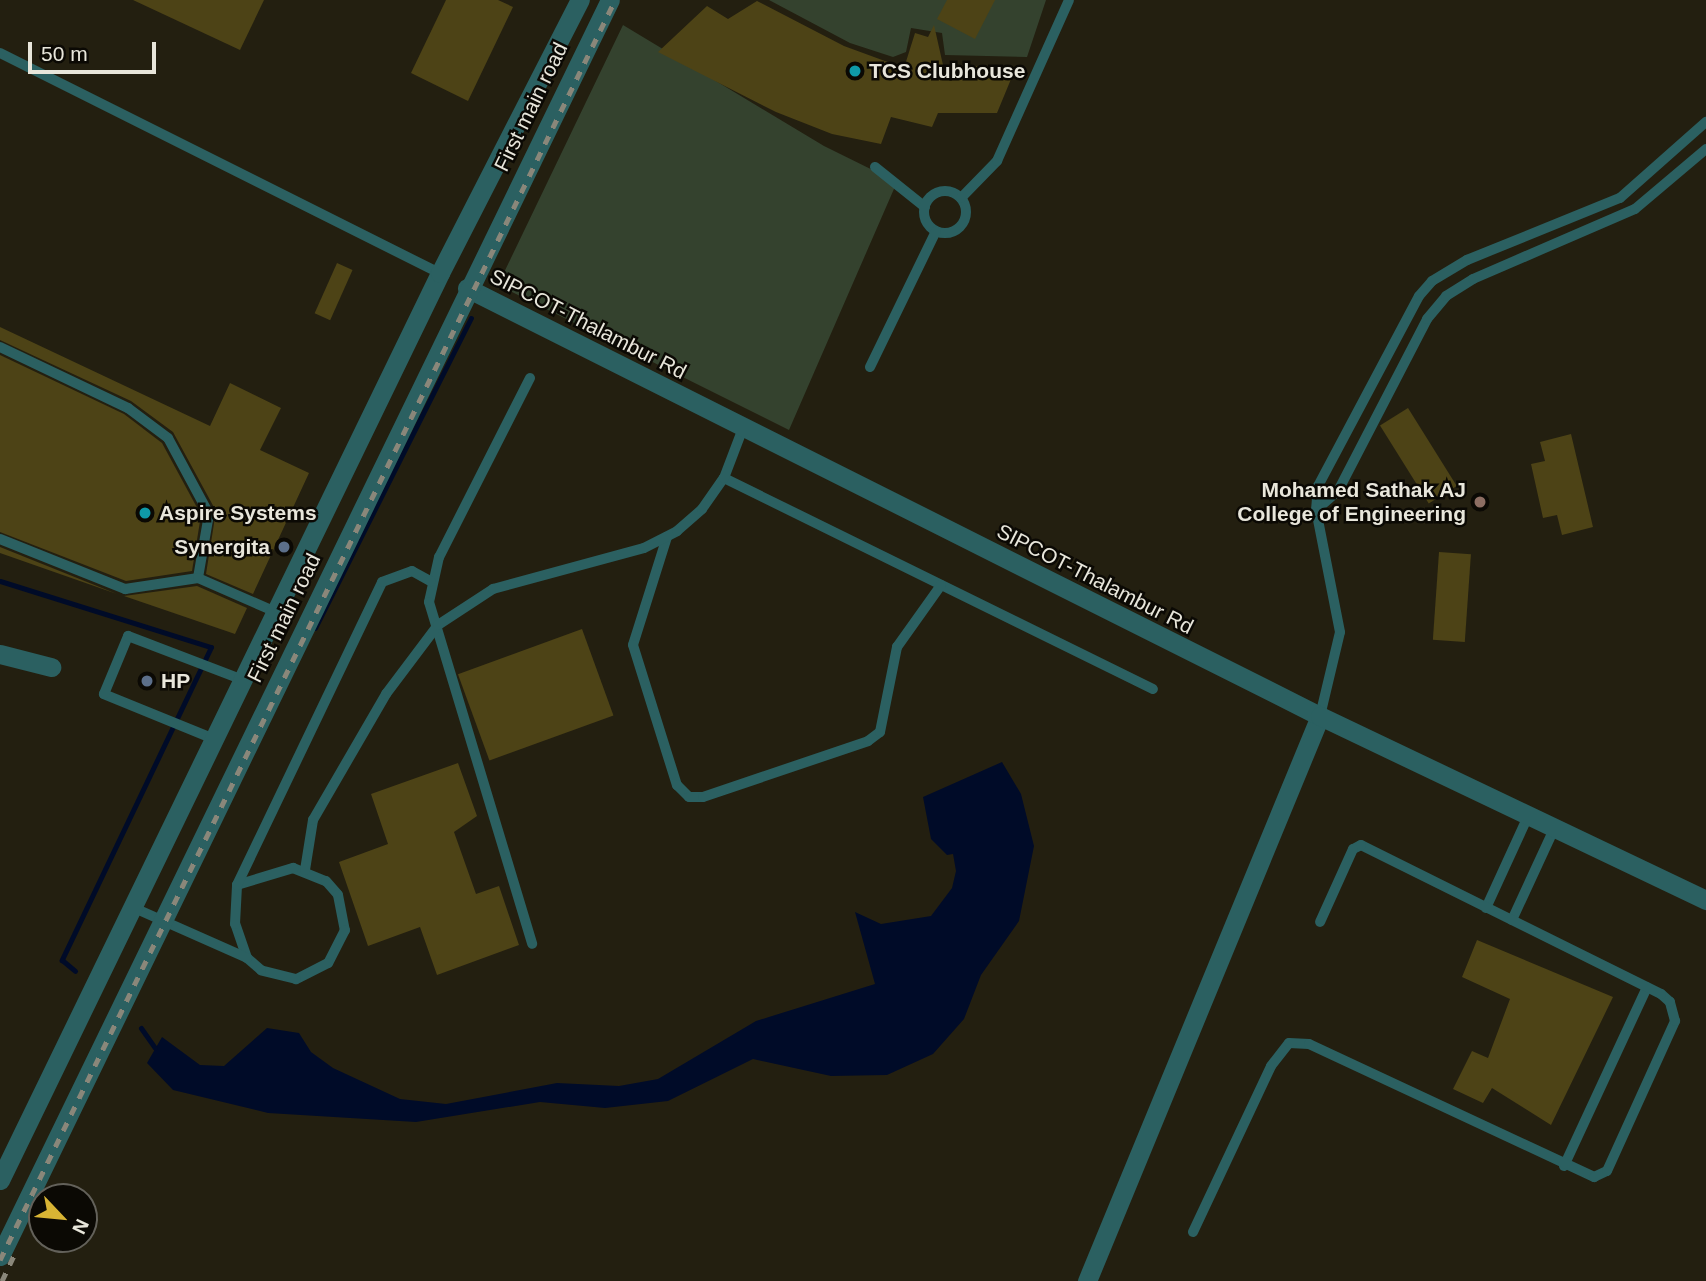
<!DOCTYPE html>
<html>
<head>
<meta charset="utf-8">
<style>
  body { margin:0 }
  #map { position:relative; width:1706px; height:1281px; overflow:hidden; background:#231f10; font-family:Arial,sans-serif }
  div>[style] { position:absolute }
  .green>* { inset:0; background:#34422e }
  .water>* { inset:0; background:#000b28 }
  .stream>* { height:5px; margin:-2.5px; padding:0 2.5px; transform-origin:2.5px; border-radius:2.5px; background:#000b28 }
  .building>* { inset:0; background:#4d4316; transform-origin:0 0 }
  .service>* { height:10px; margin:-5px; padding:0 5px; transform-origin:5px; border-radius:5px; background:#2b6061 }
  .service>.ring { margin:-5px; padding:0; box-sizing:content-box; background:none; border:10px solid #2b6061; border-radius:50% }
  .minor>* { height:19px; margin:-9.5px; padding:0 9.5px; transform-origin:9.5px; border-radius:9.5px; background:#2b6061 }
  .tertiary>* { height:19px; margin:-9.5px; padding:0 9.5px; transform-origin:9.5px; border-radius:9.5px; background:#2b6061 }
  .rail>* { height:5px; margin-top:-2.5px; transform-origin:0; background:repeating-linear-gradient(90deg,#8a877a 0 9px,transparent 0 18px) }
  .dots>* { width:19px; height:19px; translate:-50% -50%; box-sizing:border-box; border:4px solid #0b0904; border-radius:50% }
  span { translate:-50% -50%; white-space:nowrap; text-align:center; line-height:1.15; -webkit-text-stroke:5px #0b0904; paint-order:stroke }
  .poi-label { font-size:21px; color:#e8e6db; font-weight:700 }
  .left { translate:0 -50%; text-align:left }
  .right { translate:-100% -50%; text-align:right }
  .street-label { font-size:21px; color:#e8e6db }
  .north { position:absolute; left:28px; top:1183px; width:70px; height:70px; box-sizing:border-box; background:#0b0904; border:2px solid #63615a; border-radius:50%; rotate:116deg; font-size:19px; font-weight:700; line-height:28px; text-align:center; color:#e8e6db }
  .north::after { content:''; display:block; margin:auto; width:24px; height:32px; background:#d8b434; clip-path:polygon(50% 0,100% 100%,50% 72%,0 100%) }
  .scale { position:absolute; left:28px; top:42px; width:128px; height:32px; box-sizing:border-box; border:4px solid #e8e6db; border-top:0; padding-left:9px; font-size:21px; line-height:24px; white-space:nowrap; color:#e8e6db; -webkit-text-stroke:5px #0b0904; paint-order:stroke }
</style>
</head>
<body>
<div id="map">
  <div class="green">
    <i style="clip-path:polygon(769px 0,1046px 0,1027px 57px,945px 55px,942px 33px,911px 28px,906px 52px,893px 57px,850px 43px)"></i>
    <i style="clip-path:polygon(623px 25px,824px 146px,897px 182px,789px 430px,498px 285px)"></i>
  </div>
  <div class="water">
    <i style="clip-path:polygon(1002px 762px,1021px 794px,1034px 846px,1019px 921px,981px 975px,964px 1019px,933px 1054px,887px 1075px,831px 1076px,753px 1059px,668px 1101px,605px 1108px,540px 1102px,416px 1122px,268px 1113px,173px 1090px,147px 1063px,162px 1037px,200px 1065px,224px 1066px,267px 1028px,299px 1033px,311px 1052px,333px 1068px,400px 1099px,446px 1104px,557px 1083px,619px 1086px,658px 1079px,756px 1021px,875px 984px,855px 912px,881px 924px,931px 916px,952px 888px,956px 871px,953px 854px,947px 855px,931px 839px,923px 797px)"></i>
  </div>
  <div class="stream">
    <i style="left:0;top:581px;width:221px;rotate:17.4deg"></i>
    <i style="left:211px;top:647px;width:347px;rotate:115.5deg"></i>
    <i style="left:62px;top:960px;width:17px;rotate:40deg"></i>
    <i style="left:315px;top:628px;width:347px;rotate:-63.3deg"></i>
    <i style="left:141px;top:1028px;width:24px;rotate:55deg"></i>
  </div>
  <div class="building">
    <i style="clip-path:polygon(133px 0,264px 0,240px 50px)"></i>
    <i style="clip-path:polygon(446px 0,498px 0,513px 7px,468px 101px,411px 73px)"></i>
    <i style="clip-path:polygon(947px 0,995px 0,975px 39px,937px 19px)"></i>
    <i style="clip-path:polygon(757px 1px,844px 46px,904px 68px,915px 33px,928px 37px,934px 25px,943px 65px,1016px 67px,997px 113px,938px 113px,932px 127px,891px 117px,881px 144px,832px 134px,776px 112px,658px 52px,707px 6px,728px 19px)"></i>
    <i style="left:337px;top:263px;width:17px;height:55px;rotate:24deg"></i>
    <i style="clip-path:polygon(0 327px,210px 426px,230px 383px,281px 408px,260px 450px,309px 473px,253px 594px,206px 574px,216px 511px,173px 432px,131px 401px,0 340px)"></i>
    <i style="clip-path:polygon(0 355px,124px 414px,162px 443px,201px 515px,192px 571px,126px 581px,0 532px)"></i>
    <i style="left:1408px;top:408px;width:92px;height:33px;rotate:58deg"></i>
    <i style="clip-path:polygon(1571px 434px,1593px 527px,1562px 535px,1557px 515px,1543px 518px,1531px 464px,1545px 461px,1540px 442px)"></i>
    <i style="clip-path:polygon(0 547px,117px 594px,0 553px)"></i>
    <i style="left:1439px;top:552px;width:32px;height:88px;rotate:4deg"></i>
    <i style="clip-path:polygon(197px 586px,247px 608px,235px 634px,124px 596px)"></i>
    <i style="left:582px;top:629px;width:92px;height:132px;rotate:70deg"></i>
    <i style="clip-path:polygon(458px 763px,477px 816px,454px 832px,476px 894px,499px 886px,519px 945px,437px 975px,420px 927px,368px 946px,339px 862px,388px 844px,371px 794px)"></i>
    <i style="clip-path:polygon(1477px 940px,1613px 997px,1551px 1125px,1492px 1088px,1483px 1103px,1453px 1089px,1472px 1051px,1488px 1058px,1510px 999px,1462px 977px)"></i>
  </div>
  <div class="service">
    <i style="left:0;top:53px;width:492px;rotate:26.6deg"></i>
    <i style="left:875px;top:167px;width:64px;rotate:38.7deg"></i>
    <i class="ring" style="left:924px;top:191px;width:32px;height:32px"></i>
    <i style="left:961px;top:198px;width:52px;rotate:-45.8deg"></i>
    <i style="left:997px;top:161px;width:176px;rotate:-65.9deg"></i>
    <i style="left:0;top:347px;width:142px;rotate:25.5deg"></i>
    <i style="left:128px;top:408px;width:50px;rotate:36.9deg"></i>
    <i style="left:168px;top:438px;width:86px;rotate:61.7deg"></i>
    <i style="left:209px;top:514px;width:65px;rotate:99.8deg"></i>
    <i style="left:870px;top:367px;width:151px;rotate:-64.1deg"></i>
    <i style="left:530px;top:378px;width:201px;rotate:116.9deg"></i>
    <i style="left:439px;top:557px;width:46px;rotate:102.5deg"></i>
    <i style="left:429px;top:602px;width:357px;rotate:73.2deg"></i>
    <i style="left:724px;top:478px;width:478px;rotate:26.2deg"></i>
    <i style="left:1316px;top:510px;width:29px;rotate:-41deg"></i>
    <i style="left:1338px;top:491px;width:194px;rotate:-62.6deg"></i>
    <i style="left:1427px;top:319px;width:30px;rotate:-50deg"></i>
    <i style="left:1446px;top:296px;width:32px;rotate:-32deg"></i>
    <i style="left:1473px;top:279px;width:176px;rotate:-23.4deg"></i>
    <i style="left:1635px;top:209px;width:93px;rotate:-40.2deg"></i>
    <i style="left:667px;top:537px;width:113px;rotate:107.5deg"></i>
    <i style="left:633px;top:645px;width:147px;rotate:72.6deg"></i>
    <i style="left:677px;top:785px;width:17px;rotate:45deg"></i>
    <i style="left:689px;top:797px;width:14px"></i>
    <i style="left:703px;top:797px;width:174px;rotate:-18.7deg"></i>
    <i style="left:868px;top:741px;width:15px;rotate:-37deg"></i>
    <i style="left:880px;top:732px;width:87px;rotate:-78.7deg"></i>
    <i style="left:897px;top:647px;width:76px;rotate:-54.6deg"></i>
    <i style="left:0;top:539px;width:135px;rotate:21.8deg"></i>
    <i style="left:125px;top:589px;width:74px;rotate:-8.6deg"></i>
    <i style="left:198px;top:578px;width:85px;rotate:23.6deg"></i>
    <i style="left:1320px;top:716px;width:86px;rotate:-76.6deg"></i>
    <i style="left:1340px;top:632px;width:124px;rotate:-101.1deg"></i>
    <i style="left:1316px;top:510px;width:24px;rotate:-85deg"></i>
    <i style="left:1318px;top:486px;width:215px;rotate:-62deg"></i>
    <i style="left:1419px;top:296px;width:20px;rotate:-49deg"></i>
    <i style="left:1432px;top:281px;width:41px;rotate:-31deg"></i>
    <i style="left:1467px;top:260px;width:165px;rotate:-22.1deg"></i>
    <i style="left:1620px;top:198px;width:115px;rotate:-41.5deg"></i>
    <i style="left:214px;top:739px;width:119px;rotate:-157.8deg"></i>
    <i style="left:104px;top:694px;width:63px;rotate:-67.5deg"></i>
    <i style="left:128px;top:636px;width:123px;rotate:20.9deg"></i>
    <i style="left:293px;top:868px;width:35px;rotate:22deg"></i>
    <i style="left:326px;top:881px;width:18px;rotate:49deg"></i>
    <i style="left:338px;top:895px;width:36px;rotate:79deg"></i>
    <i style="left:345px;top:930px;width:37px;rotate:117deg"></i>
    <i style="left:328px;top:963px;width:36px;rotate:153deg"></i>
    <i style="left:296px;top:979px;width:36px;rotate:-166deg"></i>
    <i style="left:261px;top:970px;width:18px;rotate:-139deg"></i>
    <i style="left:247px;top:958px;width:36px;rotate:-109deg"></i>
    <i style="left:235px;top:924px;width:39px;rotate:-87deg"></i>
    <i style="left:237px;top:885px;width:59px;rotate:-16.9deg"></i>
    <i style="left:305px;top:870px;width:51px;rotate:-80.9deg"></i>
    <i style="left:313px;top:820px;width:146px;rotate:-59.9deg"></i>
    <i style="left:386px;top:694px;width:86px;rotate:-53deg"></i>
    <i style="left:438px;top:625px;width:66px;rotate:-33.2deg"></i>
    <i style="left:493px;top:589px;width:156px;rotate:-15.2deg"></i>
    <i style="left:644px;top:548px;width:37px;rotate:-27deg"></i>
    <i style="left:677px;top:531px;width:33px;rotate:-41deg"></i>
    <i style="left:702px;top:509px;width:38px;rotate:-55deg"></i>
    <i style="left:724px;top:478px;width:53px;rotate:-69.2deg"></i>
    <i style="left:237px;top:885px;width:336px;rotate:-64.4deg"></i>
    <i style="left:382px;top:582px;width:32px;rotate:-20deg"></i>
    <i style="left:412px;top:571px;width:21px;rotate:29deg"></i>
    <i style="left:132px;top:907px;width:126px;rotate:23.9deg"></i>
    <i style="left:1486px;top:908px;width:103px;rotate:-65.4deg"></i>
    <i style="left:1512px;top:920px;width:102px;rotate:-65.2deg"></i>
    <i style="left:1564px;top:1166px;width:197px;rotate:-65.1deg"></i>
    <i style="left:1193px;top:1232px;width:183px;rotate:-64.8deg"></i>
    <i style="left:1271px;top:1066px;width:29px;rotate:-52deg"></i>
    <i style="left:1289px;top:1043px;width:20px;rotate:3deg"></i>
    <i style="left:1309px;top:1044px;width:315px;rotate:25deg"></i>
    <i style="left:1594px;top:1177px;width:14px;rotate:-25deg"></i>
    <i style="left:1607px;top:1171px;width:165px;rotate:-65.6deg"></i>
    <i style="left:1675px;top:1021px;width:20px;rotate:-105deg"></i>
    <i style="left:1670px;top:1002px;width:12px;rotate:-138deg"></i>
    <i style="left:1661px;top:994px;width:335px;rotate:-153.6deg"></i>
    <i style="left:1361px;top:845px;width:9px;rotate:153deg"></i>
    <i style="left:1353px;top:849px;width:80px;rotate:114.3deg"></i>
  </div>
  <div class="minor">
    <i style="left:0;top:654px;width:53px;rotate:14.3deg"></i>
    <i style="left:1087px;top:1281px;width:611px;rotate:-67.59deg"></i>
  </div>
  <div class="tertiary">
    <i style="left:467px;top:288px;width:954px;rotate:26.65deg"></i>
    <i style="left:1320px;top:716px;width:428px;rotate:25.5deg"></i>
    <i style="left:0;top:1180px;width:1008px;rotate:-64.12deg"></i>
    <i style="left:440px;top:273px;width:307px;rotate:-62.9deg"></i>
    <i style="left:0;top:1256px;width:1396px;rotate:-64.1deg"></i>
  </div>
  <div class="rail">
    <i style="left:0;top:1260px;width:1402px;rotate:-63.98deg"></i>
    <i style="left:2px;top:1281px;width:33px;rotate:-65deg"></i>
  </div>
  <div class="dots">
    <i style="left:855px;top:71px;background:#0f9aa8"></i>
    <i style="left:1480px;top:502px;background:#8d6e63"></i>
    <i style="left:145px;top:513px;background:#0f9aa8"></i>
    <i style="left:284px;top:547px;background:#5c6f8a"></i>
    <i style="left:147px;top:681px;background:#5c6f8a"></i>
  </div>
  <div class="poi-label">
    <span class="left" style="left:869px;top:71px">TCS Clubhouse</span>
    <span class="right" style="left:1466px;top:502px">Mohamed Sathak AJ<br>College of Engineering</span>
    <span class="left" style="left:159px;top:513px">Aspire Systems</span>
    <span class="right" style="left:270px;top:547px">Synergita</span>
    <span class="left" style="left:161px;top:681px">HP</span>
  </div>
  <div class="street-label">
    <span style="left:531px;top:107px;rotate:-64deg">First main road</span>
    <span style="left:588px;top:324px;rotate:27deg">SIPCOT-Thalambur Rd</span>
    <span style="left:1095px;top:579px;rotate:27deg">SIPCOT-Thalambur Rd</span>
    <span style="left:284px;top:618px;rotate:-64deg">First main road</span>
  </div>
  <div class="north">N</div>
  <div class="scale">50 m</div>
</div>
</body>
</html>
